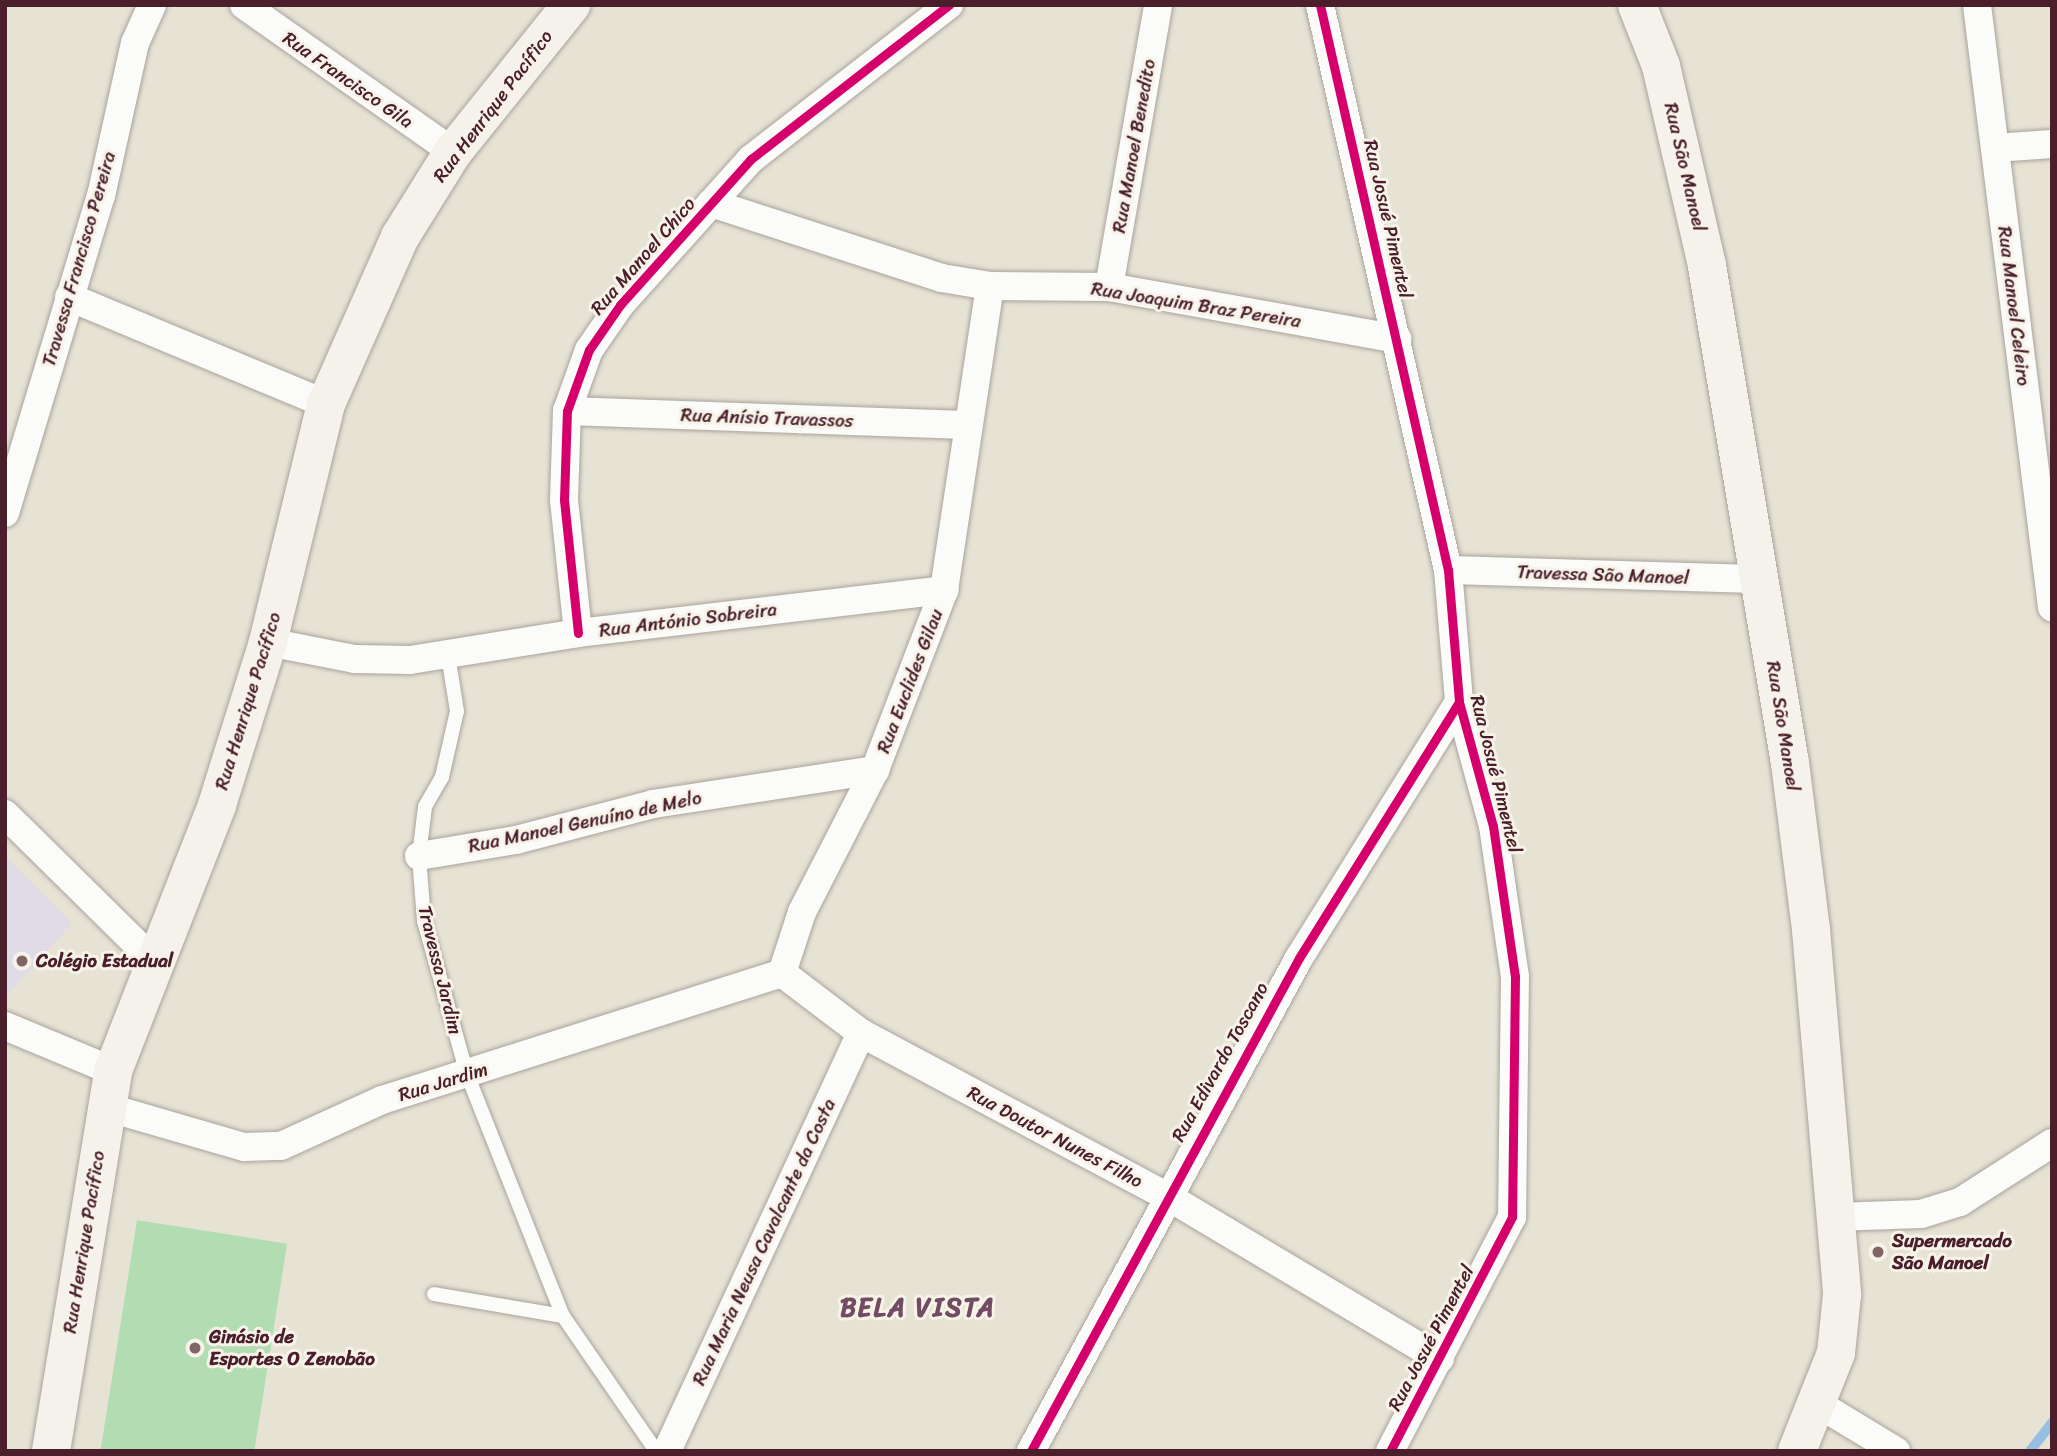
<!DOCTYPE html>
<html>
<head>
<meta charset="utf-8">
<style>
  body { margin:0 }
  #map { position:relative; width:2057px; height:1456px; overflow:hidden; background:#e6e3d5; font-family:Sriracha,sans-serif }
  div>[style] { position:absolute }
  .built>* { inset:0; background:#dfdce8 }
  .green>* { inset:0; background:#b2ddb3; transform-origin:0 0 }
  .stream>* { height:10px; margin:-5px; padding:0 5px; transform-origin:5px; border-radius:5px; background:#98bfe2 }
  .roads { filter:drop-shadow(0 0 2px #aaa39c) drop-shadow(0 0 2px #aaa39c) }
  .service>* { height:14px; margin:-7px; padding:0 7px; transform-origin:7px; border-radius:7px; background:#fbfbf9 }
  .minor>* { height:28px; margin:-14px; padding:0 14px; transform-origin:14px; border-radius:14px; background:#fbfbf9 }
  .secondary>* { height:38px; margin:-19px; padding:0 19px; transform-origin:19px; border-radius:19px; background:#f5f1eb }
  .cycleway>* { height:9px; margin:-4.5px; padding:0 4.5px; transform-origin:4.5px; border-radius:4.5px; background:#d6006c }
  .dots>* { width:19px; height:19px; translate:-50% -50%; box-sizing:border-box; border:4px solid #f7f3e8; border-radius:50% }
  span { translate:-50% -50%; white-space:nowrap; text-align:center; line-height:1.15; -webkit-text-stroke:6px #f7f3e8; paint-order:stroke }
  .street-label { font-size:19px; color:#4a1f2b }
  .poi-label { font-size:19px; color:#4a1f2b; font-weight:700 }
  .left { translate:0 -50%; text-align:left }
  .district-label { font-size:26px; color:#714c62; font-weight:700; letter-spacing:2px }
  .frame { position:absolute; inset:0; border:7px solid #4a1f2b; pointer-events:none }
</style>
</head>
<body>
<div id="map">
  <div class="built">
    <i style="clip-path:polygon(5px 856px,72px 923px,5px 998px)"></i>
  </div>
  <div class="green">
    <i style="left:137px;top:1220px;width:152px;height:233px;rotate:9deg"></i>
  </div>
  <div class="stream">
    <i style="left:2030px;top:1451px;width:36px;rotate:-52deg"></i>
  </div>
  <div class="roads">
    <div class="service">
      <i style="left:448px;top:655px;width:57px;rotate:80.9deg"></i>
      <i style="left:457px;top:711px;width:68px;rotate:102.8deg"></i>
      <i style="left:442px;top:777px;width:34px;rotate:120deg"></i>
      <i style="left:425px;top:807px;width:49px;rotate:97deg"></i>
      <i style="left:419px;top:856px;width:65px;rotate:85.6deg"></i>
      <i style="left:424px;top:921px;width:159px;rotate:74.3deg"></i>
      <i style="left:467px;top:1074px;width:260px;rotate:68.4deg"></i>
      <i style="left:563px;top:1316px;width:164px;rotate:55.4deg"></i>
      <i style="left:434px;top:1294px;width:131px;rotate:9.7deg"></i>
    </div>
    <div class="minor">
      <i style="left:244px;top:5px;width:256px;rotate:35.1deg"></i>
      <i style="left:1320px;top:5px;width:579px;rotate:77.24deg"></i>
      <i style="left:1448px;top:570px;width:132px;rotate:85.2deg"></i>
      <i style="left:1459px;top:702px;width:129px;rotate:74.7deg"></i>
      <i style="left:1493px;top:826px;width:152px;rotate:81.7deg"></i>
      <i style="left:1515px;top:976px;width:241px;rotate:90.7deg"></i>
      <i style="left:1512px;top:1217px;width:264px;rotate:117.5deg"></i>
      <i style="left:1977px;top:5px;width:607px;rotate:82.9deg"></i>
      <i style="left:1995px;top:148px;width:57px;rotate:-4deg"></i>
      <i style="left:711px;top:203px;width:243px;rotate:18deg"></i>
      <i style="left:942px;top:278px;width:49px;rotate:9.5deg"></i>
      <i style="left:990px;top:286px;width:119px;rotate:0.5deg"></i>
      <i style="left:1109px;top:287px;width:293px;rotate:10.2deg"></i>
      <i style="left:1109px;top:287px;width:286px;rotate:-80.1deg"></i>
      <i style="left:69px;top:297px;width:278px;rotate:22.6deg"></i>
      <i style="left:567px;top:411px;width:399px;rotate:2deg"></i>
      <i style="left:5px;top:513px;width:331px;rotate:-73.2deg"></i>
      <i style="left:101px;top:196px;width:157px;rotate:-77.5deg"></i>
      <i style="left:135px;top:43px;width:42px;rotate:-65.9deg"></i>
      <i style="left:1448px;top:570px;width:310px;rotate:1.7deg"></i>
      <i style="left:578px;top:633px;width:134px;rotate:-96deg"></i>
      <i style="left:564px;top:500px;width:89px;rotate:-88.1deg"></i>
      <i style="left:567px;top:411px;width:65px;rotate:-70.2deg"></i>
      <i style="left:589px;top:350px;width:55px;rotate:-55.4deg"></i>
      <i style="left:620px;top:305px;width:196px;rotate:-48.1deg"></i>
      <i style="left:751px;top:159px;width:251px;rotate:-37.9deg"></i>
      <i style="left:268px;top:642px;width:89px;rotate:11.1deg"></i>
      <i style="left:355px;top:659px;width:55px;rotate:1deg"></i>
      <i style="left:410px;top:660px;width:170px;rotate:-9.1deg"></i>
      <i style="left:578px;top:633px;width:369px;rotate:-6.7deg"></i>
      <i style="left:5px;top:814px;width:209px;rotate:44.6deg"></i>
      <i style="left:419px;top:856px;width:98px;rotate:-9.4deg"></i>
      <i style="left:516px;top:840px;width:142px;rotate:-14.7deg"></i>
      <i style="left:653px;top:804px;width:225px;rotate:-8.7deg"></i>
      <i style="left:782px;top:973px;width:99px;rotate:37.2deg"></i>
      <i style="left:861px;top:1033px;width:344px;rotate:28.1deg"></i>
      <i style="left:1165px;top:1195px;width:320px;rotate:30.8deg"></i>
      <i style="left:782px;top:973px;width:64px;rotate:-71.8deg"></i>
      <i style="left:802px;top:912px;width:160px;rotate:-62.8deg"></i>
      <i style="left:875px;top:770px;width:193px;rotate:-69deg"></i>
      <i style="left:944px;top:590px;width:307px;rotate:-81.4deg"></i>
      <i style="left:5px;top:1026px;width:117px;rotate:22.6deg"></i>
      <i style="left:106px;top:1107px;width:144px;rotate:16.2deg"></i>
      <i style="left:244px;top:1147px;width:37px;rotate:-2deg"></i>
      <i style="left:281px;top:1146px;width:111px;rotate:-24.5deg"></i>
      <i style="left:382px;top:1100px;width:420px;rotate:-17.6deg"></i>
      <i style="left:1835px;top:1217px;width:86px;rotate:-2deg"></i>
      <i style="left:1921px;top:1214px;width:41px;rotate:-17.1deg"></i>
      <i style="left:1960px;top:1202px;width:109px;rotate:-32.7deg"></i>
      <i style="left:1820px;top:1405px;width:89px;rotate:31.2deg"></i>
      <i style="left:667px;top:1451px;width:461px;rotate:-65.1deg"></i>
      <i style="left:1031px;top:1451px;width:561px;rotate:-61.47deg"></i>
      <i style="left:1299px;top:958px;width:302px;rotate:-58deg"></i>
    </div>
    <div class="secondary">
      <i style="left:1637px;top:5px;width:66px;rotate:68.5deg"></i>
      <i style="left:1661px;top:66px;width:205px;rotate:77deg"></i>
      <i style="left:1707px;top:266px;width:504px;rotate:80.52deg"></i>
      <i style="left:1790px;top:763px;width:168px;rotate:82.8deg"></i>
      <i style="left:1811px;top:930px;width:366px;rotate:85.1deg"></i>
      <i style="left:1842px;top:1295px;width:58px;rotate:95.9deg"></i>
      <i style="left:1836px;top:1353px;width:105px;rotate:111.7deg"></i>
      <i style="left:51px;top:1451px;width:385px;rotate:-80.7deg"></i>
      <i style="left:113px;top:1071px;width:286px;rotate:-68.6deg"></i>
      <i style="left:217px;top:805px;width:171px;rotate:-72.6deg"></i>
      <i style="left:268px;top:642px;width:245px;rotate:-76.3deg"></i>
      <i style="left:326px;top:404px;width:183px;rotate:-66.1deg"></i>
      <i style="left:400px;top:237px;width:100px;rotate:-58.1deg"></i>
      <i style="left:453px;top:152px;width:189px;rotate:-51.2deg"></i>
    </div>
  </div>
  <div class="cycleway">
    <i style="left:1320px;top:5px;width:579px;rotate:77.24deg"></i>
    <i style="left:1448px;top:570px;width:132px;rotate:85.2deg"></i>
    <i style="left:1459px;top:702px;width:129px;rotate:74.7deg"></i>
    <i style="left:1493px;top:826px;width:152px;rotate:81.7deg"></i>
    <i style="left:1515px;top:976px;width:241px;rotate:90.7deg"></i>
    <i style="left:1512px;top:1217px;width:264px;rotate:117.5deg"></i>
    <i style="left:578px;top:633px;width:134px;rotate:-96deg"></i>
    <i style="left:564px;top:500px;width:89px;rotate:-88.1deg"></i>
    <i style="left:567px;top:411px;width:65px;rotate:-70.2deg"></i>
    <i style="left:589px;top:350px;width:55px;rotate:-55.4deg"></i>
    <i style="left:620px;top:305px;width:196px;rotate:-48.1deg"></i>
    <i style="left:751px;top:159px;width:251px;rotate:-37.9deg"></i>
    <i style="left:1031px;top:1451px;width:561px;rotate:-61.47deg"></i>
    <i style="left:1299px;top:958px;width:302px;rotate:-58deg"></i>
  </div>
  <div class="dots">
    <i style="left:22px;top:961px;background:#816466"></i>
    <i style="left:1878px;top:1252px;background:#816466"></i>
    <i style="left:195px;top:1348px;background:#816466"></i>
  </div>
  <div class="street-label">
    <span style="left:348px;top:80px;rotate:35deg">Rua Francisco Gila</span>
    <span style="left:493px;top:106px;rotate:-53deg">Rua Henrique Pacífico</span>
    <span style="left:1134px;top:146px;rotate:-80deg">Rua Manoel Benedito</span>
    <span style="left:1685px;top:167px;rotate:77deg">Rua São Manoel</span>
    <span style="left:1388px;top:219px;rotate:77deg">Rua Josué Pimentel</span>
    <span style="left:643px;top:256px;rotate:-49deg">Rua Manoel Chico</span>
    <span style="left:79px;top:259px;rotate:-74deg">Travessa Francisco Pereira</span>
    <span style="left:1196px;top:305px;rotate:9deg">Rua Joaquim Braz Pereira</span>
    <span style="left:2014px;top:306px;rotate:83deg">Rua Manoel Celeiro</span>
    <span style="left:767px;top:418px;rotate:2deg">Rua Anísio Travassos</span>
    <span style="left:1603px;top:575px;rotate:2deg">Travessa São Manoel</span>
    <span style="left:688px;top:620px;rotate:-7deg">Rua António Sobreira</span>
    <span style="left:910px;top:681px;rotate:-69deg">Rua Euclides Gilau</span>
    <span style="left:248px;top:701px;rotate:-73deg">Rua Henrique Pacífico</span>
    <span style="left:1783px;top:726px;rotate:81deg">Rua São Manoel</span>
    <span style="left:1496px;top:774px;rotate:76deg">Rua Josué Pimentel</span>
    <span style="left:585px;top:822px;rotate:-12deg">Rua Manoel Genuíno de Melo</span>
    <span style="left:440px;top:970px;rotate:76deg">Travessa Jardim</span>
    <span style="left:1220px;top:1062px;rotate:-61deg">Rua Edivardo Toscano</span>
    <span style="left:443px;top:1082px;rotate:-17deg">Rua Jardim</span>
    <span style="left:1055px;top:1137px;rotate:28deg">Rua Doutor Nunes Filho</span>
    <span style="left:84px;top:1242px;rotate:-81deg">Rua Henrique Pacífico</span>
    <span style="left:764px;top:1242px;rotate:-65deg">Rua Maria Neusa Cavalcante da Costa</span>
    <span style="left:1431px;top:1338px;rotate:-62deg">Rua Josué Pimentel</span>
  </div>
  <div class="poi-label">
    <span class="left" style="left:36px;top:961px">Colégio Estadual</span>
    <span class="left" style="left:1892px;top:1252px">Supermercado<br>São Manoel</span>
    <span class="left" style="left:209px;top:1348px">Ginásio de<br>Esportes O Zenobão</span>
  </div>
  <div class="district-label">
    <span style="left:918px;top:1308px">BELA VISTA</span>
  </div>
  <div class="frame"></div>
</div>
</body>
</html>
